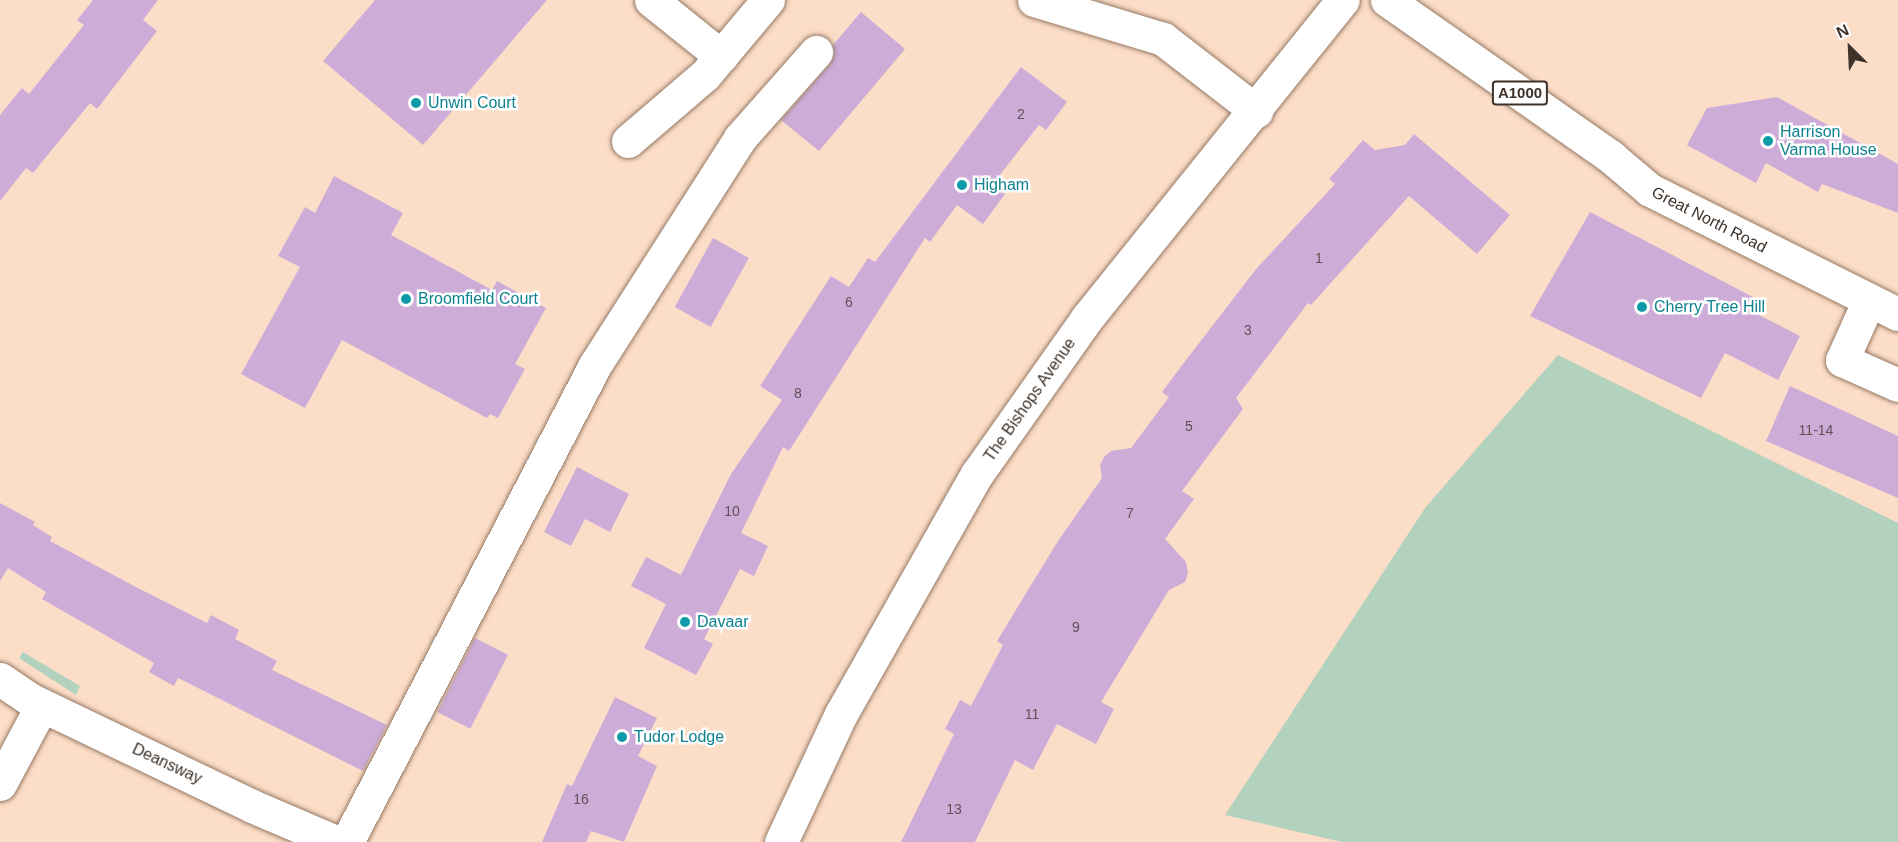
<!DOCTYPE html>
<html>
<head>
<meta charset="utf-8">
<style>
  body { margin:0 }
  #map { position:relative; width:1898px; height:842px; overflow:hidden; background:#fcddc7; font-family:Arial,sans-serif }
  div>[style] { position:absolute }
  .green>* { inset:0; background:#b3d2bd }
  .building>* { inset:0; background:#cdadd8; transform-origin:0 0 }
  .roads { filter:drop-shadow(0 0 2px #957965) drop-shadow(0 0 2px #957965) }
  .minor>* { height:33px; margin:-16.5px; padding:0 16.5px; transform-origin:16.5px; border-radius:16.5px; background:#fff }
  .major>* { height:33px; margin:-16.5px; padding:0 16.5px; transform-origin:16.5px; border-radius:16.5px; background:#fff }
  .dots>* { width:16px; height:16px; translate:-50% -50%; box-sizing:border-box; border:3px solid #fff; border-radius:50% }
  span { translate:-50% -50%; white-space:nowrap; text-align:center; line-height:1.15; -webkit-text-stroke:5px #fff; paint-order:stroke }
  .number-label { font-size:14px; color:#615055 }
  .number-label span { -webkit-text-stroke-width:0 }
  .shield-label span { padding:2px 4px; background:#fff; border:2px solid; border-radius:4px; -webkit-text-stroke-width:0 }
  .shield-label { font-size:15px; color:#3d3129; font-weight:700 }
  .culture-label { font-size:16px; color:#0d838f }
  .left { translate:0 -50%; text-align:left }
  .street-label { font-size:16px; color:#3d3129 }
  .north { position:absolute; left:1820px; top:18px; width:60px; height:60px; -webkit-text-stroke:4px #fff; paint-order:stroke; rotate:336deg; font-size:16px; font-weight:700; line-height:24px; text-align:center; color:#3d3129 }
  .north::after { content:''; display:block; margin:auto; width:21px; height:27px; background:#3d3129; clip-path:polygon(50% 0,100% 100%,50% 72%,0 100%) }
</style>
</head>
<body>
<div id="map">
  <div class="green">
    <i style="clip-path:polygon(1558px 355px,1898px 523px,1898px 842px,1342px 842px,1225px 815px,1425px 508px)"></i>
    <i style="clip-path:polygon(23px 652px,80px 686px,76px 695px,19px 658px)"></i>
  </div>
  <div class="building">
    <i style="clip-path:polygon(93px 0,158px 0,143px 20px,157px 31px,97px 109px,90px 103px,33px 173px,26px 168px,0 201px,0 115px,22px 88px,29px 94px,84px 25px,77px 20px)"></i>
    <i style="clip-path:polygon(375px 0,547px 0,423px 145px,323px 61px)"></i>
    <i style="clip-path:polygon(861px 12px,905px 49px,819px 151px,781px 120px,830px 64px,833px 45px)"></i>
    <i style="clip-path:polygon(1021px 67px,1067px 102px,1046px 130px,1039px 125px,992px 185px,1005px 194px,983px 224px,957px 205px,930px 242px,925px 238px,789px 451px,783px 447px,741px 533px,768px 546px,754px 576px,740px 569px,704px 639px,713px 644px,696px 675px,644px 648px,666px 604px,631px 586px,646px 557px,681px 575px,731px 474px,782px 400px,760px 386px,831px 276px,849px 287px,868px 258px,875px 262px)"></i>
    <i style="clip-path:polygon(1777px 97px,1898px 164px,1898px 213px,1822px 184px,1818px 192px,1766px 163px,1756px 183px,1687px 145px,1707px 108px)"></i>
    <i style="clip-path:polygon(1414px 134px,1510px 215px,1477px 254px,1409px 196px,1311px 305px,1308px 303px,1236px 398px,1243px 409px,1182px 491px,1194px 499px,1165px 539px,1186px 562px,1188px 573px,1185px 582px,1169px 590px,1101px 702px,1114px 709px,1096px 744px,1057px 724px,1033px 770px,1015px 760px,975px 842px,901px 842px,954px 734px,945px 729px,960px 700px,971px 706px,1003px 645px,997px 641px,1058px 541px,1102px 478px,1100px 465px,1104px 457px,1111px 451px,1131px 448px,1169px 397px,1162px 392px,1186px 360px,1257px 268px,1335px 184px,1329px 179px,1363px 140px,1375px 150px,1405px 145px)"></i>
    <i style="clip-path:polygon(334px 176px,403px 213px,391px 235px,492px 290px,497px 281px,546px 308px,515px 364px,525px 369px,498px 418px,490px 414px,487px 418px,342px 340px,305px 408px,241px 374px,300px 267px,278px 256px,305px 207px,315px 213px)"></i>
    <i style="clip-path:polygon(1590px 212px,1753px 297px,1747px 309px,1800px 336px,1778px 380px,1725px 353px,1701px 398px,1530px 316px)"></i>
    <i style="left:713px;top:238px;width:41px;height:79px;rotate:29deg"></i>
    <i style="clip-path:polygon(1790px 386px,1898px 436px,1898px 498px,1766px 441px)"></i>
    <i style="clip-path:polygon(577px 467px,629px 494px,610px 532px,585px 519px,571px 546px,544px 532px)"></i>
    <i style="clip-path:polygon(0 503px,35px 522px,33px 525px,52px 537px,50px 541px,136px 587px,207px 623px,211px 615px,239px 630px,235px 639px,277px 661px,272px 670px,387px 725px,363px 771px,178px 678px,174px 686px,149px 672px,154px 663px,42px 599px,46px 592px,8px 568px,0 581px)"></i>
    <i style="left:475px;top:638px;width:37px;height:83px;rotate:27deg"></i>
    <i style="clip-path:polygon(615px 697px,657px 718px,638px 756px,657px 766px,624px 842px,591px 831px,586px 842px,542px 842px,567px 784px,572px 786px)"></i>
  </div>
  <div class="roads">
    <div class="minor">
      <i style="left:651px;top:0;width:90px;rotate:38.7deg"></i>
      <i style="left:1034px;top:0;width:135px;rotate:16.8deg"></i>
      <i style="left:1163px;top:39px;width:118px;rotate:37.7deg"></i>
      <i style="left:628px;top:141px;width:101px;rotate:-40.6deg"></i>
      <i style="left:705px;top:75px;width:98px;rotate:-50deg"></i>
      <i style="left:1869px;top:300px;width:66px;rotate:114.2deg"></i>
      <i style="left:1842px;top:360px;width:61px;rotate:24.1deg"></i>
      <i style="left:0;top:679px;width:37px;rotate:34deg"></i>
      <i style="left:31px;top:700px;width:245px;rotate:25.6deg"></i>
      <i style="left:252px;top:806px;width:91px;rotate:23.2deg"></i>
      <i style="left:0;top:784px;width:89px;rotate:-62deg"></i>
      <i style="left:347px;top:842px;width:538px;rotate:-62.53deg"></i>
      <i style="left:595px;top:365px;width:269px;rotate:-57.4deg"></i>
      <i style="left:740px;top:138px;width:115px;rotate:-48.5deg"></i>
      <i style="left:781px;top:842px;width:141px;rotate:-64.9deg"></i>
      <i style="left:841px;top:714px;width:276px;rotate:-60.5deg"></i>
      <i style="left:977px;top:474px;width:191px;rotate:-54.8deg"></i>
      <i style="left:1087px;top:318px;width:408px;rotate:-51.2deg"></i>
    </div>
    <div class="major">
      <i style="left:1387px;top:0;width:274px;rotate:35deg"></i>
      <i style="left:1611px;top:157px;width:51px;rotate:40.2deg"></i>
      <i style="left:1650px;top:190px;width:277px;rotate:26.6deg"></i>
    </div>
  </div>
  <div class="dots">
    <i style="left:416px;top:103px;background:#0f9aa8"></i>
    <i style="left:1768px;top:141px;background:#0f9aa8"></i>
    <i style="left:962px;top:185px;background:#0f9aa8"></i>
    <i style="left:406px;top:299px;background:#0f9aa8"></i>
    <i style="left:1642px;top:307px;background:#0f9aa8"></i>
    <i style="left:685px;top:622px;background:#0f9aa8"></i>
    <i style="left:622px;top:737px;background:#0f9aa8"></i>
  </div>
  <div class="number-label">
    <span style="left:1021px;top:114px">2</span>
    <span style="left:1319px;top:258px">1</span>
    <span style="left:849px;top:302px">6</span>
    <span style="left:1248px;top:330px">3</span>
    <span style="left:798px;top:393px">8</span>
    <span style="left:1189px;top:426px">5</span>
    <span style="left:1816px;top:430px">11-14</span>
    <span style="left:732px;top:511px">10</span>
    <span style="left:1130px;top:513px">7</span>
    <span style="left:1076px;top:627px">9</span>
    <span style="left:1032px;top:714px">11</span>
    <span style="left:581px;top:799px">16</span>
    <span style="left:954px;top:809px">13</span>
  </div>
  <div class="shield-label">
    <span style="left:1520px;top:93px">A1000</span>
  </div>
  <div class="culture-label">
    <span class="left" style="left:428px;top:103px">Unwin Court</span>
    <span class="left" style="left:1780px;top:141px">Harrison<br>Varma House</span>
    <span class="left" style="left:974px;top:185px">Higham</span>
    <span class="left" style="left:418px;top:299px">Broomfield Court</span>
    <span class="left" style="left:1654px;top:307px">Cherry Tree Hill</span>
    <span class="left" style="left:697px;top:622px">Davaar</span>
    <span class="left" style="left:634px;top:737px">Tudor Lodge</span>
  </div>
  <div class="street-label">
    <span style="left:1709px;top:220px;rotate:27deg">Great North Road</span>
    <span style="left:1030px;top:400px;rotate:-55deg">The Bishops Avenue</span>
    <span style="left:167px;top:764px;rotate:25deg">Deansway</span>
  </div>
  <div class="north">N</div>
</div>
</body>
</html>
